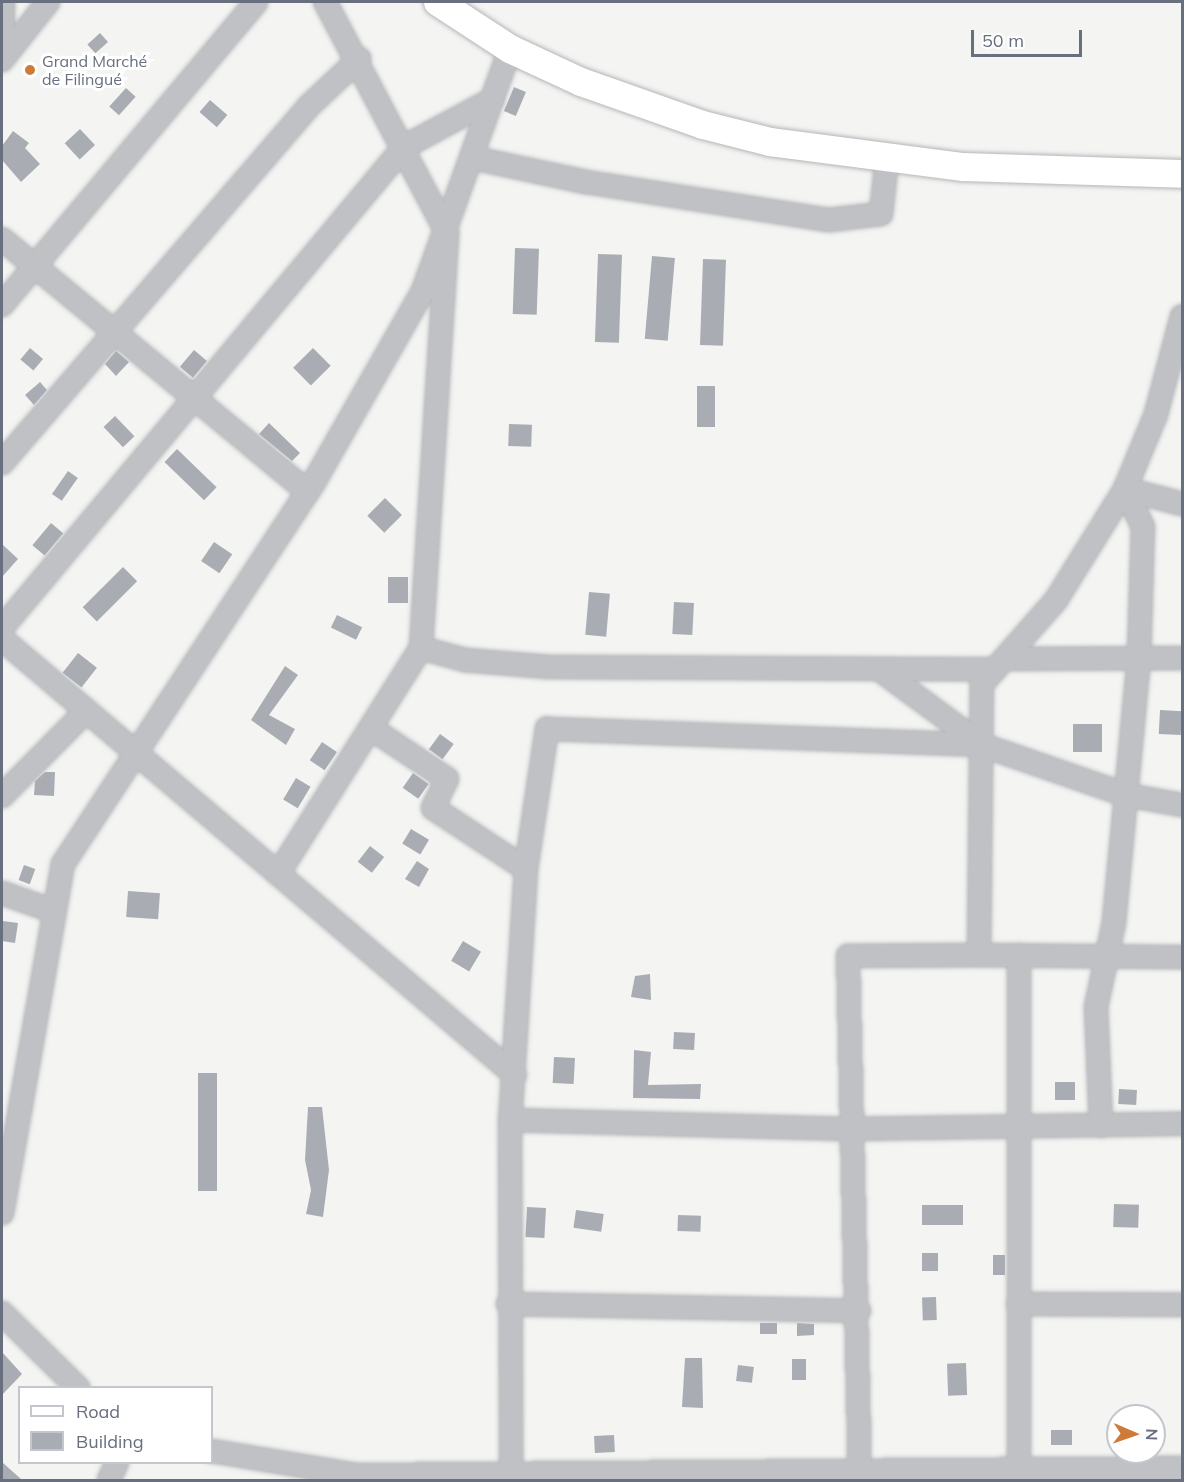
<!DOCTYPE html>
<html>
<head>
<meta charset="utf-8">
<style>
  body { margin:0 }
  #map { position:relative; width:1184px; height:1482px; overflow:hidden; background:#f4f5f2; font-family:Mulish,sans-serif }
  div>[style] { position:absolute }
  .building>* { inset:0; background:#a9adb3; transform-origin:0 0 }
  .roads { filter:drop-shadow(0 0 2px #b4b6ba) drop-shadow(0 0 2px #b4b6ba) }
  .minor>* { height:22px; margin:-11px; padding:0 11px; transform-origin:11px; border-radius:11px; background:#bfc1c5 }
  .major>* { height:28px; margin:-14px; padding:0 14px; transform-origin:14px; border-radius:14px; background:#fff }
  .dots>* { width:16px; height:16px; translate:-50% -50%; box-sizing:border-box; border:3px solid #fff; border-radius:50% }
  span { translate:-50% -50%; white-space:nowrap; text-align:center; line-height:1.15; -webkit-text-stroke:6px #fff; paint-order:stroke }
  .poi-label { font-size:16px; color:#68707f }
  .left { translate:0 -50%; text-align:left }
  .frame { position:absolute; inset:0; border:3px solid #68707f; pointer-events:none }
  .legend { position:absolute; left:18px; top:1386px; width:195px; height:78px; box-sizing:border-box; background:#fff; border:2px solid #c3c6cc; margin:0; padding:8px 10px; list-style:none; font-size:18px; color:#68707f }
  .legend li { display:flex; align-items:center; gap:12px; height:30px }
  .legend b { width:30px; border:2px solid #c3c6cc }
  .north { position:absolute; left:1106px; top:1404px; width:60px; height:60px; box-sizing:border-box; background:#fff; border:2px solid #c3c6cc; border-radius:50%; rotate:92deg; font-size:16px; font-weight:700; line-height:24px; text-align:center; color:#68707f }
  .north::after { content:''; display:block; margin:auto; width:21px; height:27px; background:#ce7b39; clip-path:polygon(50% 0,100% 100%,50% 72%,0 100%) }
  .scale { position:absolute; left:971px; top:30px; width:111px; height:27px; box-sizing:border-box; border:3px solid #68707f; border-top:0; padding-left:8px; font-size:18px; line-height:21px; white-space:nowrap; color:#68707f; -webkit-text-stroke:4px #fff; paint-order:stroke }
</style>
</head>
<body>
<div id="map">
  <div class="building">
    <i style="left:100px;top:33px;width:12px;height:17px;rotate:48deg"></i>
    <i style="left:514px;top:87px;width:13px;height:26px;rotate:23deg"></i>
    <i style="left:126px;top:88px;width:13px;height:25px;rotate:42deg"></i>
    <i style="left:210px;top:100px;width:23px;height:16px;rotate:41deg"></i>
    <i style="left:80px;top:129px;width:22px;height:21px;rotate:47deg"></i>
    <i style="clip-path:polygon(13px 131px,29px 143px,25px 148px,40px 164px,21px 182px,2px 160px,2px 146px)"></i>
    <i style="left:515px;top:248px;width:24px;height:66px;rotate:2deg"></i>
    <i style="left:598px;top:254px;width:24px;height:88px;rotate:2deg"></i>
    <i style="left:652px;top:256px;width:23px;height:83px;rotate:5deg"></i>
    <i style="left:703px;top:259px;width:23px;height:86px;rotate:2deg"></i>
    <i style="left:30px;top:348px;width:17px;height:15px;rotate:40deg"></i>
    <i style="left:313px;top:348px;width:25px;height:28px;rotate:45deg"></i>
    <i style="left:194px;top:350px;width:17px;height:22px;rotate:40deg"></i>
    <i style="clip-path:polygon(116px 351px,129px 362px,116px 376px,105px 364px)"></i>
    <i style="clip-path:polygon(40px 382px,47px 390px,34px 405px,25px 395px)"></i>
    <i style="left:697px;top:386px;width:18px;height:41px"></i>
    <i style="left:115px;top:416px;width:28px;height:16px;rotate:46deg"></i>
    <i style="clip-path:polygon(269px 423px,300px 453px,292px 461px,259px 434px)"></i>
    <i style="left:509px;top:424px;width:23px;height:22px;rotate:2deg"></i>
    <i style="left:177px;top:449px;width:55px;height:18px;rotate:44deg"></i>
    <i style="left:68px;top:471px;width:12px;height:28px;rotate:35deg"></i>
    <i style="left:385px;top:498px;width:24px;height:25px;rotate:45deg"></i>
    <i style="left:51px;top:523px;width:16px;height:29px;rotate:40deg"></i>
    <i style="left:214px;top:542px;width:22px;height:23px;rotate:34deg"></i>
    <i style="clip-path:polygon(2px 544px,18px 559px,2px 577px)"></i>
    <i style="left:123px;top:567px;width:20px;height:57px;rotate:45deg"></i>
    <i style="left:388px;top:577px;width:20px;height:26px"></i>
    <i style="left:589px;top:592px;width:21px;height:43px;rotate:5deg"></i>
    <i style="left:674px;top:602px;width:20px;height:32px;rotate:3deg"></i>
    <i style="left:337px;top:615px;width:28px;height:14px;rotate:26deg"></i>
    <i style="left:78px;top:653px;width:24px;height:25px;rotate:38deg"></i>
    <i style="clip-path:polygon(285px 666px,298px 675px,269px 715px,295px 729px,286px 745px,251px 720px)"></i>
    <i style="left:1160px;top:710px;width:22px;height:24px;rotate:3deg"></i>
    <i style="left:1073px;top:724px;width:29px;height:28px"></i>
    <i style="left:440px;top:734px;width:17px;height:19px;rotate:36deg"></i>
    <i style="left:322px;top:742px;width:18px;height:22px;rotate:34deg"></i>
    <i style="clip-path:polygon(45px 772px,55px 772px,54px 796px,34px 795px,35px 781px)"></i>
    <i style="left:413px;top:773px;width:19px;height:18px;rotate:35deg"></i>
    <i style="left:296px;top:778px;width:17px;height:25px;rotate:31deg"></i>
    <i style="left:411px;top:829px;width:21px;height:17px;rotate:31deg"></i>
    <i style="left:370px;top:846px;width:18px;height:20px;rotate:38deg"></i>
    <i style="clip-path:polygon(417px 861px,429px 869px,419px 887px,405px 879px)"></i>
    <i style="left:24px;top:865px;width:12px;height:16px;rotate:20deg"></i>
    <i style="left:128px;top:891px;width:32px;height:26px;rotate:4deg"></i>
    <i style="clip-path:polygon(3px 921px,18px 923px,15px 943px,2px 941px)"></i>
    <i style="left:463px;top:941px;width:21px;height:23px;rotate:31deg"></i>
    <i style="clip-path:polygon(650px 974px,651px 1000px,631px 997px,635px 976px)"></i>
    <i style="left:674px;top:1032px;width:21px;height:17px;rotate:3deg"></i>
    <i style="clip-path:polygon(634px 1050px,651px 1052px,648px 1085px,701px 1084px,700px 1099px,633px 1098px)"></i>
    <i style="left:554px;top:1057px;width:21px;height:26px;rotate:3deg"></i>
    <i style="left:198px;top:1073px;width:19px;height:118px"></i>
    <i style="left:1055px;top:1082px;width:20px;height:18px"></i>
    <i style="left:1119px;top:1089px;width:18px;height:15px;rotate:3deg"></i>
    <i style="clip-path:polygon(308px 1107px,322px 1107px,329px 1170px,323px 1217px,306px 1214px,311px 1190px,305px 1160px)"></i>
    <i style="left:1114px;top:1204px;width:25px;height:23px;rotate:2deg"></i>
    <i style="left:922px;top:1205px;width:41px;height:20px"></i>
    <i style="left:527px;top:1207px;width:19px;height:30px;rotate:3deg"></i>
    <i style="left:576px;top:1210px;width:28px;height:18px;rotate:8deg"></i>
    <i style="left:678px;top:1215px;width:23px;height:16px;rotate:2deg"></i>
    <i style="left:922px;top:1253px;width:16px;height:18px"></i>
    <i style="left:993px;top:1255px;width:12px;height:20px"></i>
    <i style="left:936px;top:1297px;width:23px;height:14px;rotate:88deg"></i>
    <i style="left:760px;top:1323px;width:17px;height:11px"></i>
    <i style="clip-path:polygon(797px 1323px,814px 1324px,814px 1335px,797px 1336px)"></i>
    <i style="clip-path:polygon(2px 1352px,22px 1374px,2px 1395px)"></i>
    <i style="clip-path:polygon(685px 1358px,702px 1358px,703px 1408px,682px 1407px)"></i>
    <i style="left:806px;top:1359px;width:21px;height:14px;rotate:90deg"></i>
    <i style="left:966px;top:1363px;width:32px;height:19px;rotate:88deg"></i>
    <i style="left:738px;top:1365px;width:16px;height:16px;rotate:7deg"></i>
    <i style="left:1051px;top:1430px;width:21px;height:15px"></i>
    <i style="left:614px;top:1435px;width:17px;height:20px;rotate:87deg"></i>
    <i style="clip-path:polygon(2px 1462px,22px 1480px,2px 1480px)"></i>
  </div>
  <div class="roads">
    <div class="minor">
      <i style="left:2px;top:59px;width:57px;rotate:-89deg"></i>
      <i style="left:2px;top:60px;width:74px;rotate:-51.6deg"></i>
      <i style="left:473px;top:158px;width:116px;rotate:12deg"></i>
      <i style="left:586px;top:182px;width:246px;rotate:8.9deg"></i>
      <i style="left:829px;top:220px;width:52px;rotate:-6.6deg"></i>
      <i style="left:881px;top:214px;width:55px;rotate:-83.8deg"></i>
      <i style="left:2px;top:239px;width:397px;rotate:39.6deg"></i>
      <i style="left:2px;top:305px;width:395px;rotate:-50deg"></i>
      <i style="left:2px;top:463px;width:471px;rotate:-49.3deg"></i>
      <i style="left:309px;top:106px;width:69px;rotate:-43.2deg"></i>
      <i style="left:1125px;top:489px;width:59px;rotate:14.7deg"></i>
      <i style="left:2px;top:628px;width:627px;rotate:-50.11deg"></i>
      <i style="left:404px;top:147px;width:101px;rotate:-28.3deg"></i>
      <i style="left:2px;top:639px;width:673px;rotate:40.36deg"></i>
      <i style="left:421px;top:648px;width:46px;rotate:15.3deg"></i>
      <i style="left:465px;top:660px;width:84px;rotate:4.8deg"></i>
      <i style="left:549px;top:667px;width:446px;rotate:0.3deg"></i>
      <i style="left:1004px;top:659px;width:178px;rotate:-0.3deg"></i>
      <i style="left:880px;top:670px;width:127px;rotate:36.3deg"></i>
      <i style="left:982px;top:745px;width:152px;rotate:19.1deg"></i>
      <i style="left:1126px;top:795px;width:57px;rotate:10.1deg"></i>
      <i style="left:372px;top:729px;width:90px;rotate:33.7deg"></i>
      <i style="left:447px;top:779px;width:32px;rotate:116deg"></i>
      <i style="left:433px;top:808px;width:111px;rotate:33.3deg"></i>
      <i style="left:526px;top:869px;width:252px;rotate:93.6deg"></i>
      <i style="left:510px;top:1120px;width:360px;rotate:89.8deg"></i>
      <i style="left:2px;top:796px;width:120px;rotate:-45.3deg"></i>
      <i style="left:526px;top:869px;width:142px;rotate:-81.5deg"></i>
      <i style="left:547px;top:729px;width:435px;rotate:2.1deg"></i>
      <i style="left:278px;top:874px;width:267px;rotate:-57.7deg"></i>
      <i style="left:421px;top:648px;width:416px;rotate:-86.4deg"></i>
      <i style="left:447px;top:233px;width:261px;rotate:-117.8deg"></i>
      <i style="left:2px;top:893px;width:54px;rotate:19.4deg"></i>
      <i style="left:979px;top:955px;width:203px;rotate:0.6deg"></i>
      <i style="left:510px;top:1120px;width:340px;rotate:1.5deg"></i>
      <i style="left:850px;top:1129px;width:332px;rotate:-0.9deg"></i>
      <i style="left:1101px;top:1126px;width:119px;rotate:-92.4deg"></i>
      <i style="left:1096px;top:1007px;width:87px;rotate:-78deg"></i>
      <i style="left:1114px;top:922px;width:265px;rotate:-84.6deg"></i>
      <i style="left:1139px;top:658px;width:131px;rotate:-88.3deg"></i>
      <i style="left:1143px;top:527px;width:42px;rotate:-115.3deg"></i>
      <i style="left:2px;top:1213px;width:354px;rotate:-80.1deg"></i>
      <i style="left:63px;top:864px;width:457px;rotate:-56.7deg"></i>
      <i style="left:314px;top:482px;width:220px;rotate:-60.3deg"></i>
      <i style="left:423px;top:291px;width:257px;rotate:-70.2deg"></i>
      <i style="left:508px;top:1304px;width:351px;rotate:1.1deg"></i>
      <i style="left:1018px;top:1304px;width:164px;rotate:0.3deg"></i>
      <i style="left:2px;top:1313px;width:107px;rotate:44.6deg"></i>
      <i style="left:212px;top:1451px;width:147px;rotate:9.4deg"></i>
      <i style="left:357px;top:1475px;width:825px;rotate:-0.49deg"></i>
      <i style="left:1019px;top:1470px;width:515px;rotate:-90deg"></i>
      <i style="left:109px;top:1480px;width:20px;rotate:-66deg"></i>
      <i style="left:860px;top:1480px;width:524px;rotate:-91.31deg"></i>
      <i style="left:848px;top:956px;width:131px;rotate:-0.4deg"></i>
      <i style="left:979px;top:955px;width:271px;rotate:-89.4deg"></i>
      <i style="left:982px;top:684px;width:112px;rotate:-48.6deg"></i>
      <i style="left:1056px;top:600px;width:131px;rotate:-58.1deg"></i>
      <i style="left:1125px;top:489px;width:81px;rotate:-67.5deg"></i>
      <i style="left:1156px;top:414px;width:101px;rotate:-75.1deg"></i>
    </div>
    <div class="major">
      <i style="left:438px;top:2px;width:86px;rotate:33.1deg"></i>
      <i style="left:510px;top:49px;width:78px;rotate:24.9deg"></i>
      <i style="left:581px;top:82px;width:129px;rotate:19.4deg"></i>
      <i style="left:703px;top:125px;width:69px;rotate:14.2deg"></i>
      <i style="left:770px;top:142px;width:195px;rotate:7.4deg"></i>
      <i style="left:963px;top:167px;width:219px;rotate:1.8deg"></i>
    </div>
  </div>
  <div class="dots">
    <i style="left:30px;top:70px;background:#ce7b39"></i>
  </div>
  <div class="poi-label">
    <span class="left" style="left:42px;top:70px">Grand Marché<br>de Filingué</span>
  </div>
  <div class="frame"></div>
  <ul class="legend">
  <li><b style="height:8px;background:#fff"></b>Road</li>
  <li><b style="height:16px;background:#a9adb3"></b>Building</li>
  </ul>
  <div class="north">N</div>
  <div class="scale">50 m</div>
</div>
</body>
</html>
